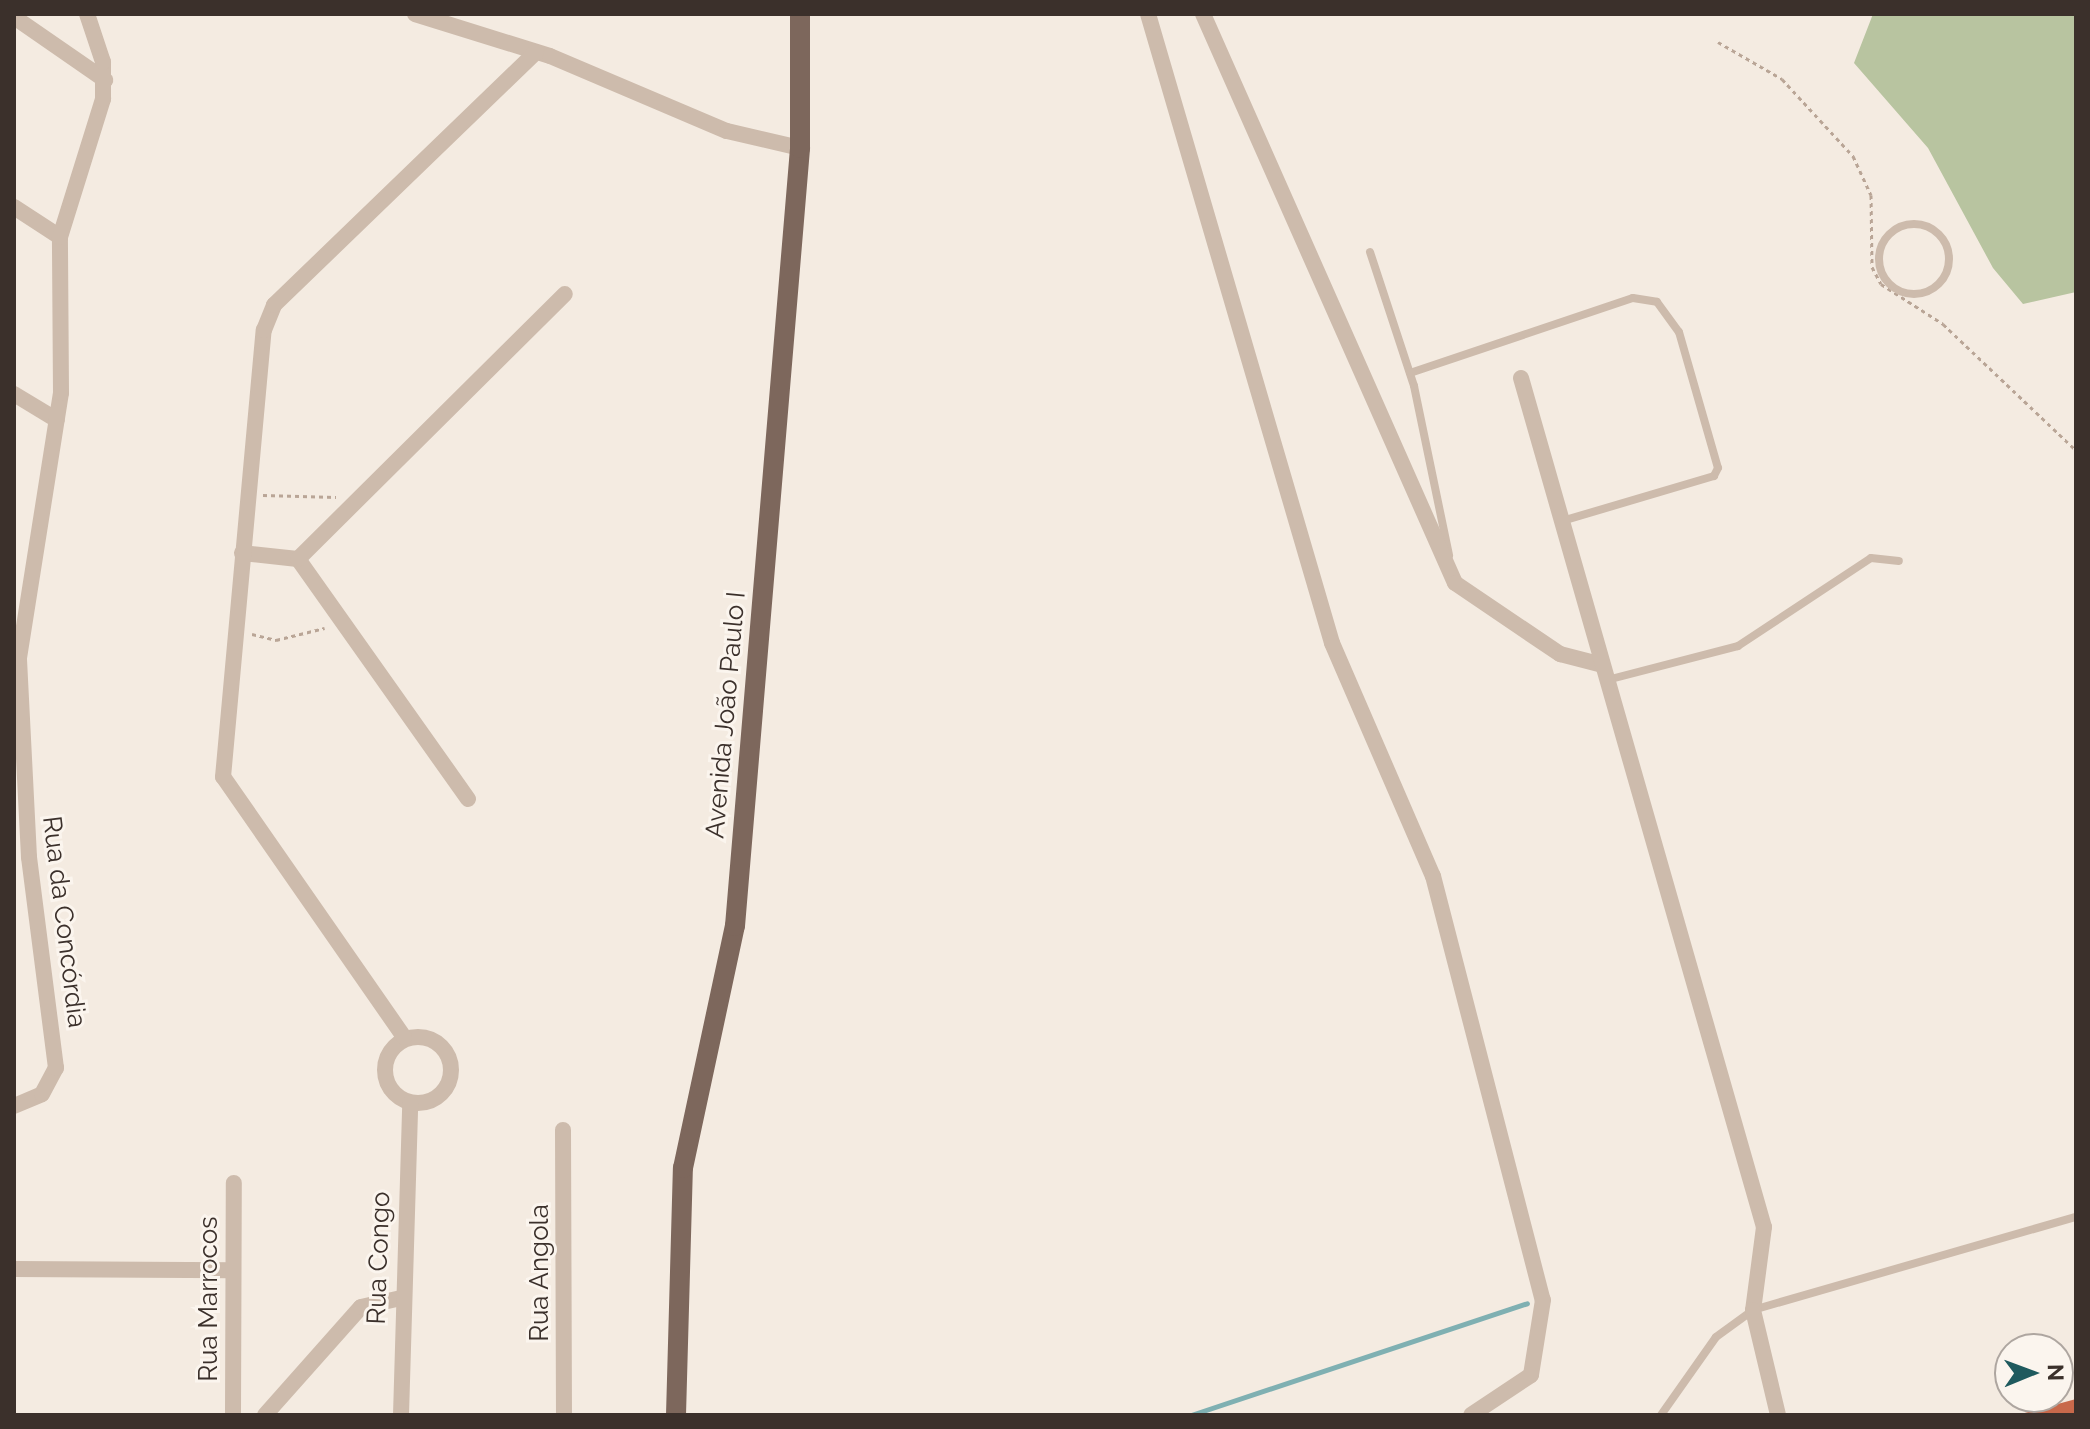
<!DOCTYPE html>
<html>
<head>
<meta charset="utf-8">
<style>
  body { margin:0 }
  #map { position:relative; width:2090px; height:1429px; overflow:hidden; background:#f4ebe1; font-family:Raleway,sans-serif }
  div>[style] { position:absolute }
  .green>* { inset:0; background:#b8c4a0 }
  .stream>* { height:5px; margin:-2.5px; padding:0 2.5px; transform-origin:2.5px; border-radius:2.5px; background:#7fb0b2 }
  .building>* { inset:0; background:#c8694b }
  .path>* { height:3px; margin-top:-1.5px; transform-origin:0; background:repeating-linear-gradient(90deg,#b9a596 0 4px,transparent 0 8px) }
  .service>* { height:8px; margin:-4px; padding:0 4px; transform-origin:4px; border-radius:4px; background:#cdbbac }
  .service>.ring { margin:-4px; padding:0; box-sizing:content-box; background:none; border:8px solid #cdbbac; border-radius:50% }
  .minor>* { height:16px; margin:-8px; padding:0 8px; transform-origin:8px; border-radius:8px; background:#cdbbac }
  .minor>.ring { margin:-8px; padding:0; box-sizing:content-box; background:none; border:16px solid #cdbbac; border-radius:50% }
  .primary>* { height:20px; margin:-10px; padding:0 10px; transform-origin:10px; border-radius:10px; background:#7d675c }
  span { translate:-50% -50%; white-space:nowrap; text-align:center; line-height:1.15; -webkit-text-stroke:6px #fbf5ee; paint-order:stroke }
  .street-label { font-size:26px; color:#3b302b }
  .frame { position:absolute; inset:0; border:16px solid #3b302b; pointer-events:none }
  .north { position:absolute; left:1994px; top:1333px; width:80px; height:80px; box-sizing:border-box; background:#fbf5ee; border:2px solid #aea6a0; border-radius:50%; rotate:89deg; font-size:22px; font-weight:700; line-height:32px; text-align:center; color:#3b302b }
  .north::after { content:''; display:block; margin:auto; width:28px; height:36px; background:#1f5a5e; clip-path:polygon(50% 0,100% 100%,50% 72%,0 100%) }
</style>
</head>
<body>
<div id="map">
  <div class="green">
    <i style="clip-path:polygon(1873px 14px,2076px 14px,2076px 292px,2023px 304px,1993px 268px,1928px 148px,1854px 63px)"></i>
  </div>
  <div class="stream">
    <i style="left:1191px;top:1415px;width:354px;rotate:-18.4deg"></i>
  </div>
  <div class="building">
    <i style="clip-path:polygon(2076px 1399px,2076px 1415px,2021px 1415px,2021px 1414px)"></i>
  </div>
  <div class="path">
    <i style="left:1718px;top:42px;width:74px;rotate:30deg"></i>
    <i style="left:1782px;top:79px;width:105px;rotate:47.3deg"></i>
    <i style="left:1853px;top:156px;width:43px;rotate:65.2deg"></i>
    <i style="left:1871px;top:195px;width:72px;rotate:89.2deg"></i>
    <i style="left:1872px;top:267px;width:19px;rotate:62deg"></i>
    <i style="left:1881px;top:284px;width:74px;rotate:32.8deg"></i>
    <i style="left:1943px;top:324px;width:183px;rotate:43.5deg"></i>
    <i style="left:263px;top:495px;width:73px;rotate:1.6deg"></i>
    <i style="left:252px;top:634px;width:25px;rotate:14deg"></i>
    <i style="left:276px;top:640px;width:50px;rotate:-13.8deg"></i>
  </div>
  <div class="service">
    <i class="ring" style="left:1879px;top:224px;width:62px;height:62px"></i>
    <i style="left:1370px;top:252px;width:141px;rotate:71.8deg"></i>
    <i style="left:1414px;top:386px;width:173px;rotate:78.3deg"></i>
    <i style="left:1410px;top:373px;width:235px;rotate:-18.6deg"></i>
    <i style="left:1633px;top:298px;width:24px;rotate:9deg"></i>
    <i style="left:1657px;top:302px;width:37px;rotate:54deg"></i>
    <i style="left:1679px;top:332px;width:141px;rotate:74deg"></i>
    <i style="left:1718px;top:468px;width:9px;rotate:117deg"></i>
    <i style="left:1714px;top:476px;width:159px;rotate:163.5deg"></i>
    <i style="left:1607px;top:680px;width:135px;rotate:-14.5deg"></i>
    <i style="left:1738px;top:646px;width:159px;rotate:-33.5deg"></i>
    <i style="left:1871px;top:558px;width:28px;rotate:6deg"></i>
    <i style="left:1661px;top:1415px;width:95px;rotate:-54.8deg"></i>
    <i style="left:1716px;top:1337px;width:46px;rotate:-36.1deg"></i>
    <i style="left:1753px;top:1310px;width:336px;rotate:-16.1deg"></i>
  </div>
  <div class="minor">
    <i style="left:415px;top:14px;width:141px;rotate:17.3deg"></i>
    <i style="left:550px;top:56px;width:192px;rotate:23deg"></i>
    <i style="left:727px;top:131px;width:75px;rotate:13.1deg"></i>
    <i style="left:1148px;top:14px;width:655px;rotate:73.69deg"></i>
    <i style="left:1332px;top:643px;width:254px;rotate:66.6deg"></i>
    <i style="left:1433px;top:876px;width:438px;rotate:75.5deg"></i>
    <i style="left:1543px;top:1300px;width:76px;rotate:99.1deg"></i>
    <i style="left:1531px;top:1375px;width:72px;rotate:146.3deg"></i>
    <i style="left:1203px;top:14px;width:622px;rotate:66.11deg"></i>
    <i style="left:1455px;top:583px;width:127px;rotate:34.1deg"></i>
    <i style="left:1560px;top:654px;width:40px;rotate:14.4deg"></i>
    <i style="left:14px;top:17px;width:111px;rotate:34.7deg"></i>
    <i style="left:14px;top:207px;width:55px;rotate:33.1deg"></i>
    <i style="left:1521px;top:378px;width:883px;rotate:74.03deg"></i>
    <i style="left:1764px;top:1227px;width:84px;rotate:97.5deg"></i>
    <i style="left:1753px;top:1310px;width:108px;rotate:76.6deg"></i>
    <i style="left:14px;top:394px;width:50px;rotate:31.2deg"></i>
    <i style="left:242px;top:553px;width:56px;rotate:6.1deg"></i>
    <i style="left:468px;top:799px;width:294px;rotate:-125.3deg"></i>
    <i style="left:298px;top:559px;width:376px;rotate:-44.8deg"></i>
    <i class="ring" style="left:385px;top:1037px;width:50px;height:50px"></i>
    <i style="left:404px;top:1037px;width:317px;rotate:-124.8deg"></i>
    <i style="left:223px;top:777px;width:449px;rotate:-84.8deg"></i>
    <i style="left:264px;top:330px;width:27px;rotate:-68deg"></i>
    <i style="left:274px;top:305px;width:364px;rotate:-44deg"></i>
    <i style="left:14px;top:1106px;width:30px;rotate:-23deg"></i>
    <i style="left:42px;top:1094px;width:30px;rotate:-62deg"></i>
    <i style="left:56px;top:1068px;width:213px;rotate:-97.3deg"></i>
    <i style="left:29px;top:857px;width:199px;rotate:-92.9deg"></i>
    <i style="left:19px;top:658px;width:268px;rotate:-81deg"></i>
    <i style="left:61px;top:393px;width:156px;rotate:-90.4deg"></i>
    <i style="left:60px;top:237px;width:145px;rotate:-72.7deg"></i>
    <i style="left:103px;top:99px;width:37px;rotate:-90deg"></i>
    <i style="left:103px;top:62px;width:51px;rotate:-108.4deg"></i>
    <i style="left:563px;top:1130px;width:285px;rotate:89.8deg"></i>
    <i style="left:14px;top:1269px;width:218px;rotate:0.3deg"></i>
    <i style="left:233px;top:1415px;width:232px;rotate:-89.8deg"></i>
    <i style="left:265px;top:1415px;width:144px;rotate:-48.4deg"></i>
    <i style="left:361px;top:1307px;width:41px;rotate:-12.7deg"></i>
    <i style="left:401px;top:1415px;width:312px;rotate:-88.3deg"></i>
  </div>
  <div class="primary">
    <i style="left:676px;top:1415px;width:247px;rotate:-88.4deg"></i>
    <i style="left:683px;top:1168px;width:248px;rotate:-77.9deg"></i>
    <i style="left:735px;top:926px;width:781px;rotate:-85.22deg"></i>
    <i style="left:800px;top:148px;width:134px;rotate:-90deg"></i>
  </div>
  <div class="street-label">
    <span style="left:726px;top:715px;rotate:-85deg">Avenida João Paulo I</span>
    <span style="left:64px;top:922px;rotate:83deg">Rua da Concórdia</span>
    <span style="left:379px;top:1258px;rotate:-88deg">Rua Congo</span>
    <span style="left:540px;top:1273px;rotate:-90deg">Rua Angola</span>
    <span style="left:209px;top:1299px;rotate:-90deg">Rua Marrocos</span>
  </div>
  <div class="frame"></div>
  <div class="north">N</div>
</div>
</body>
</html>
